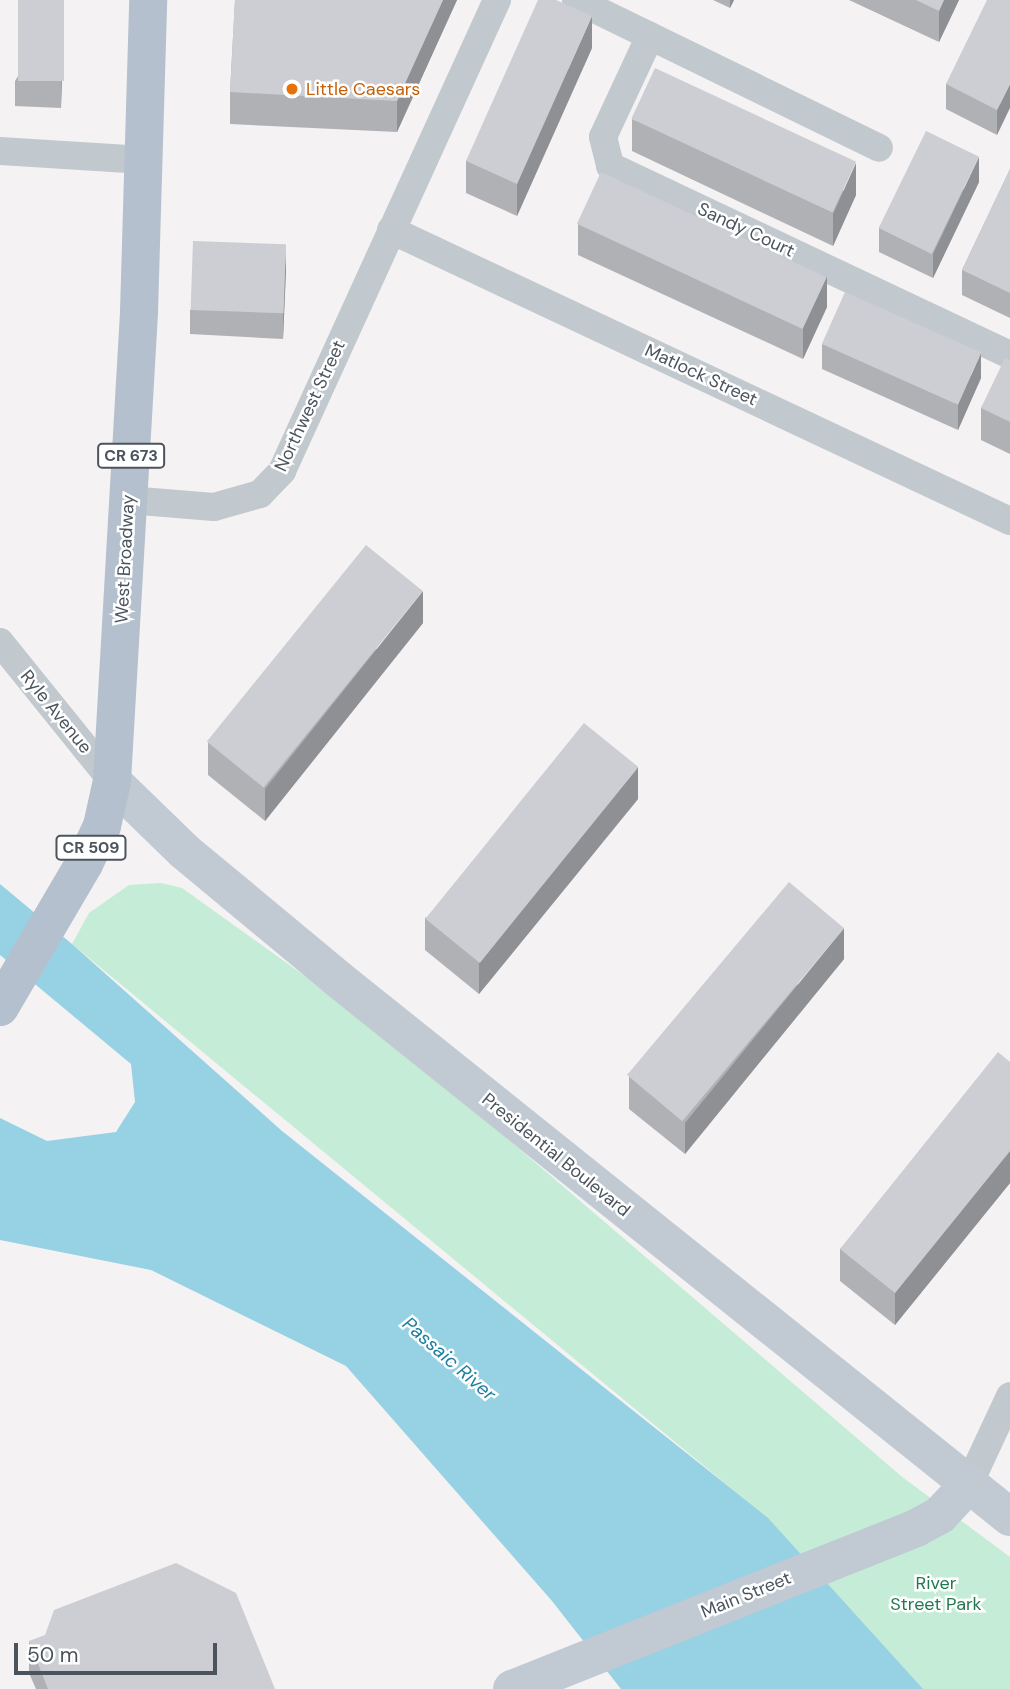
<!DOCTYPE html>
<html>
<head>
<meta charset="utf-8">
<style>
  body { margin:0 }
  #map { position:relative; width:1010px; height:1689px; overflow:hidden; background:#f4f2f2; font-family:"DM Sans",sans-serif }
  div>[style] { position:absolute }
  .green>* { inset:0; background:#c5ecd6 }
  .water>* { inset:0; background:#97d1e4 }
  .street>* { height:28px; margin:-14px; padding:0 14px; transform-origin:14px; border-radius:14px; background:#c1c8ce }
  .secondary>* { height:38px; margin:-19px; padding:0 19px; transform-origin:19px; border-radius:19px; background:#c1c9d3 }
  .primary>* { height:38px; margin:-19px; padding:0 19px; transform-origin:19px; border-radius:19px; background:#b4c0cd }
  .wall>* { inset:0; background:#afb1b5 }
  .shaded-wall>* { inset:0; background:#8f9094 }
  .building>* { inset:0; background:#ccced3; transform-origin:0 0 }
  .dots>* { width:19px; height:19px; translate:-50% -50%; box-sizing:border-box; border:4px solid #fff; border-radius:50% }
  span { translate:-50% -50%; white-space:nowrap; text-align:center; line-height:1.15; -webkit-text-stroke:5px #fff; paint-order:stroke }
  .shield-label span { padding:2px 5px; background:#fff; border:2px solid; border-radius:5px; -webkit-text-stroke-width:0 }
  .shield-label { font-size:16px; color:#4b545d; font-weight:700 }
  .food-label { font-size:18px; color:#c56008 }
  .left { translate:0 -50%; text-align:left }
  .street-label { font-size:18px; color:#4b545d }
  .park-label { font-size:18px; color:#217950 }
  .water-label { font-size:19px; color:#1b7fa0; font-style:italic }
  .scale { position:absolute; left:14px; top:1643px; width:203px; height:32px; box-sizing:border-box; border:4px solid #4b545d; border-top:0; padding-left:9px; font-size:21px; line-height:24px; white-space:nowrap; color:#4b545d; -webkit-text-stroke:5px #fff; paint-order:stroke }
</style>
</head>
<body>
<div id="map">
  <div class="green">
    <i style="clip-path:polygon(161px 883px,182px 888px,383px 1032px,901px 1476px,1010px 1557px,1010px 1689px,921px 1689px,767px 1518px,72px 944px,89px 913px,129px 885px)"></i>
  </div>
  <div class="water">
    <i style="clip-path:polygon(0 884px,72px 944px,282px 1131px,768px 1518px,923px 1689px,621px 1689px,552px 1601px,346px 1366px,151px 1270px,0 1240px,0 1118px,47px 1141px,116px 1132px,135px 1102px,131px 1064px,0 955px)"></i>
  </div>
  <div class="street">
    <i style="left:576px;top:0;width:337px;rotate:26deg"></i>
    <i style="left:650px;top:36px;width:111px;rotate:115deg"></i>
    <i style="left:603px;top:137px;width:30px;rotate:76deg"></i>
    <i style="left:610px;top:166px;width:442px;rotate:25.3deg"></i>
    <i style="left:0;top:151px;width:144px;rotate:3.6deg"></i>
    <i style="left:391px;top:230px;width:684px;rotate:25.18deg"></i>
    <i style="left:128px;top:500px;width:86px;rotate:4.7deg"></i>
    <i style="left:214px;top:507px;width:48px;rotate:-15.8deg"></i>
    <i style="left:260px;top:494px;width:32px;rotate:-46deg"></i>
    <i style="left:282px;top:471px;width:518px;rotate:-65.46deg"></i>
    <i style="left:0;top:642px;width:179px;rotate:51.1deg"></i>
    <i style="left:969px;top:1484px;width:97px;rotate:-65deg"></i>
  </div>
  <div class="secondary">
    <i style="left:112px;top:781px;width:100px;rotate:44.2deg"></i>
    <i style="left:184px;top:851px;width:200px;rotate:39.7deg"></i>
    <i style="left:338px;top:979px;width:861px;rotate:38.68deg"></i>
    <i style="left:512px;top:1689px;width:435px;rotate:-21.7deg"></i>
    <i style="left:916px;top:1528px;width:27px;rotate:-28deg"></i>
    <i style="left:940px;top:1515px;width:42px;rotate:-46.9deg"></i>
  </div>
  <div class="primary">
    <i style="left:0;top:1007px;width:166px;rotate:-59.6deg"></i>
    <i style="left:84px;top:864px;width:42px;rotate:-64.7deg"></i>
    <i style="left:102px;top:826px;width:46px;rotate:-77.5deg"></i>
    <i style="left:112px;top:781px;width:471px;rotate:-86.7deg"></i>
    <i style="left:139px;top:311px;width:311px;rotate:-88.3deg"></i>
  </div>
  <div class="wall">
    <i style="clip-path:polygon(64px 0,61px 108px,15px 106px,15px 81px)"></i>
    <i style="clip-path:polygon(235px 0,457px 0,397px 132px,230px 124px,230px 92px)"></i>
    <i style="clip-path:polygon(713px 0,734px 0,730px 8px)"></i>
    <i style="clip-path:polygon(849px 0,959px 0,939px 42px)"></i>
    <i style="clip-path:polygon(1010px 0,997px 135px,946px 109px,946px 84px)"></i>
    <i style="clip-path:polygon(592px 48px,517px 216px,466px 193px,466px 161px)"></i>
    <i style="clip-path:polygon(632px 119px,856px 195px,833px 246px,632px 151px)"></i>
    <i style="clip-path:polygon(1010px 169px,1010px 318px,962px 295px,962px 270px)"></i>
    <i style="clip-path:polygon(979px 182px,933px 278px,879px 252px,879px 228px)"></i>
    <i style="clip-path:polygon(578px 224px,827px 307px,803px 359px,578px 255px)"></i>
    <i style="clip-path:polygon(286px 270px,283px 339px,190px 334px,190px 310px)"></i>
    <i style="clip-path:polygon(822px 344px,981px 378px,958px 430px,822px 369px)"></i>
    <i style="clip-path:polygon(1010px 361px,1010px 454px,981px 440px,981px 408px)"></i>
    <i style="clip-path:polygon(423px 623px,265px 821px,208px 775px,208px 743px)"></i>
    <i style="clip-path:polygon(638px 799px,479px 994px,425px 950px,425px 918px)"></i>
    <i style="clip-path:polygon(844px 959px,685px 1154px,629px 1109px,629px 1077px)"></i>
    <i style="clip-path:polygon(1010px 1062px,1010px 1183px,895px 1325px,840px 1281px,840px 1249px)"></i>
    <i style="clip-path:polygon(29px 1641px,275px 1689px,36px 1689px,29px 1673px)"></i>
  </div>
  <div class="shaded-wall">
    <i style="clip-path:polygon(64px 0,64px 9px,61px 108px,61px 83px)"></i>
    <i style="clip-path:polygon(443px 0,457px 0,397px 132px,397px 101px)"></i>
    <i style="clip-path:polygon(730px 0,734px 0,730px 8px)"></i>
    <i style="clip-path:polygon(944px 0,959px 0,939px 42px,939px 11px)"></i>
    <i style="clip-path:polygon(592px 16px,592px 48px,517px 216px,517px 184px)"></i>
    <i style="clip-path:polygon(1010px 84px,1010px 108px,997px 135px,997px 110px)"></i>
    <i style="clip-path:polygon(979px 157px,979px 182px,933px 278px,933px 254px)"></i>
    <i style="clip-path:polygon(856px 163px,856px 195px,833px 246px,833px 214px)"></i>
    <i style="clip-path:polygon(286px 245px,286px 270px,283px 339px,283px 314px)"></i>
    <i style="clip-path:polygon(827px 276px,827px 307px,803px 359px,803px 327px)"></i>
    <i style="clip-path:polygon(981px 353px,981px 378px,958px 430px,958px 405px)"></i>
    <i style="clip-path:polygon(423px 591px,423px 623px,265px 821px,265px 789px)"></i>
    <i style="clip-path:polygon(638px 767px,638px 799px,479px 994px,479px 962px)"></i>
    <i style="clip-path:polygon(844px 928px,844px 959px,685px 1154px,685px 1123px)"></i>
    <i style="clip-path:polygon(1010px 1151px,1010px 1183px,895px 1325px,895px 1293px)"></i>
  </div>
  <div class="building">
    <i style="left:18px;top:0;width:46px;height:81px"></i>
    <i style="clip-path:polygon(235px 0,443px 0,397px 101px,230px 92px)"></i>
    <i style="clip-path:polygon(538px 0,556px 0,592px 16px,517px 184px,466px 161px)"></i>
    <i style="clip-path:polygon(916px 0,944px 0,939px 11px)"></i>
    <i style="clip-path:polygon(987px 0,1010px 0,1010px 84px,997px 110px,946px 84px)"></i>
    <i style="left:655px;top:68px;width:222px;height:56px;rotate:25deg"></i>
    <i style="left:926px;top:131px;width:59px;height:108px;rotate:26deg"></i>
    <i style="clip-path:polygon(1010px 169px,1010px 293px,962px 270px)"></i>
    <i style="left:601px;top:172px;width:249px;height:57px;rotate:25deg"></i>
    <i style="left:193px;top:241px;width:93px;height:69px;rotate:2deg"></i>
    <i style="left:845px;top:292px;width:149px;height:57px;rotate:24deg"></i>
    <i style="clip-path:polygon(1005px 358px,1010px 361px,1010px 422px,981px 408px)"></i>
    <i style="left:366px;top:545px;width:73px;height:253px;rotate:39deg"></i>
    <i style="left:584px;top:723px;width:70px;height:252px;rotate:39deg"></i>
    <i style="left:789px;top:882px;width:72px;height:252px;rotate:40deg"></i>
    <i style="clip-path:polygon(998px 1052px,1010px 1062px,1010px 1151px,895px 1293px,840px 1249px)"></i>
    <i style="clip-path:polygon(176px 1563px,236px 1593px,275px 1689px,48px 1689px,29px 1641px,45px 1635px,54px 1610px)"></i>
  </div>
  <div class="dots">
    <i style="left:292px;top:89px;background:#e8710a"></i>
  </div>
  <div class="shield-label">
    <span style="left:131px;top:456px">CR 673</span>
    <span style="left:91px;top:848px">CR 509</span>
  </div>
  <div class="food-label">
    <span class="left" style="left:306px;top:89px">Little Caesars</span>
  </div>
  <div class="street-label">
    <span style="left:746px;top:230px;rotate:25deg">Sandy Court</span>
    <span style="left:701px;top:375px;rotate:25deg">Matlock Street</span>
    <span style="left:310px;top:406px;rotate:-65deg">Northwest Street</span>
    <span style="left:125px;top:559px;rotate:-87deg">West Broadway</span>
    <span style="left:56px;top:712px;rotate:51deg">Ryle Avenue</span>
    <span style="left:556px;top:1155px;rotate:39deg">Presidential Boulevard</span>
    <span style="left:746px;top:1595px;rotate:-22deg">Main Street</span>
  </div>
  <div class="park-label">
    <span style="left:936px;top:1594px">River<br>Street Park</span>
  </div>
  <div class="water-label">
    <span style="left:449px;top:1359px;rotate:41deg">Passaic River</span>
  </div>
  <div class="scale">50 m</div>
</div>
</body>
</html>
